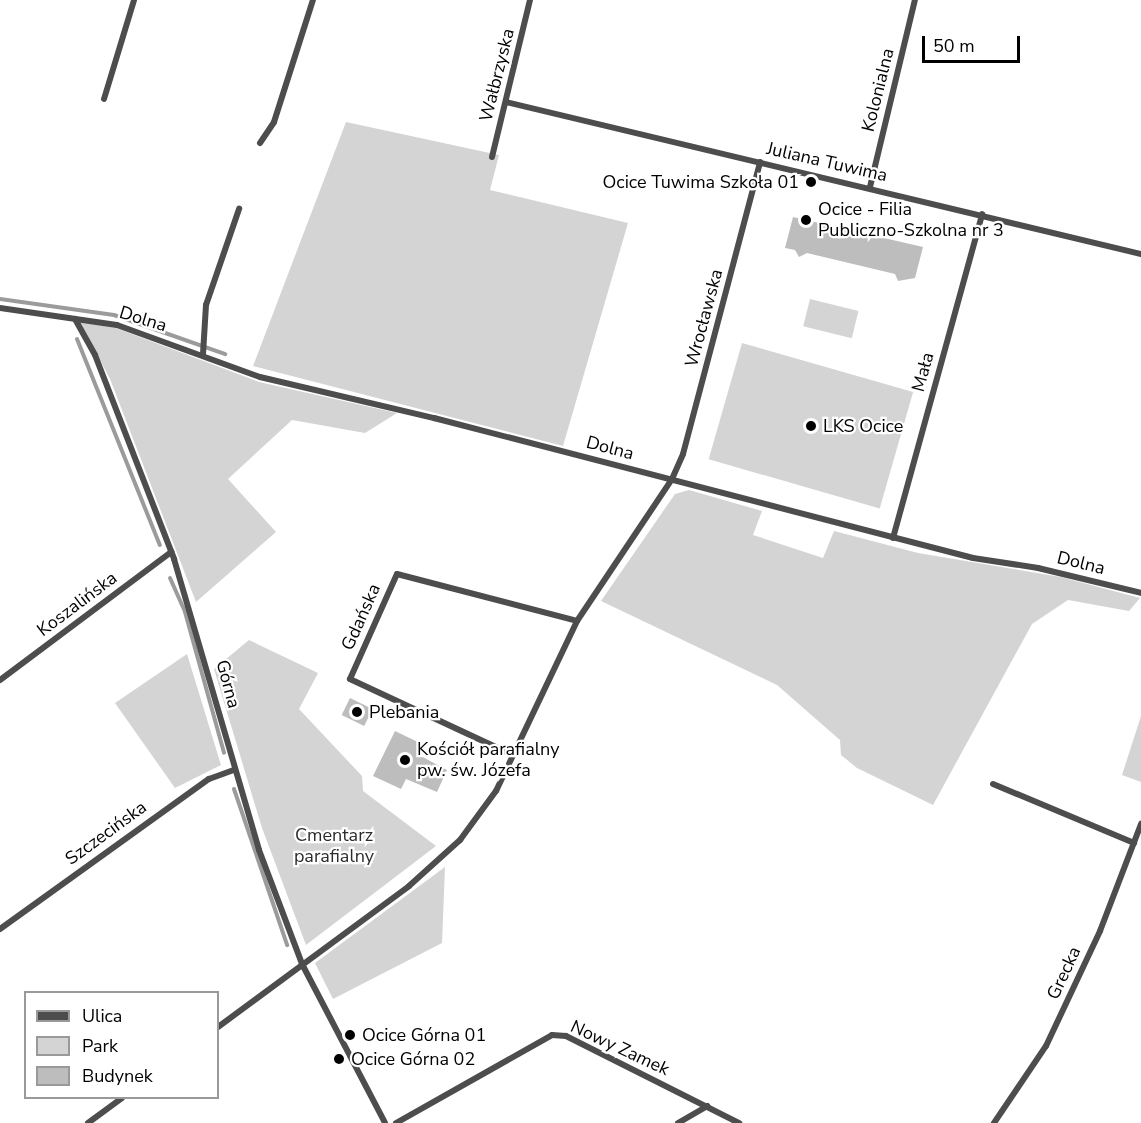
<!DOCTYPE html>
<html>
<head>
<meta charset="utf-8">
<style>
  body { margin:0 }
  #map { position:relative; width:1141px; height:1123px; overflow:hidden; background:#fff; font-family:"Nunito Sans",sans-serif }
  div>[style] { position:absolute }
  .green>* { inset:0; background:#d4d4d4; transform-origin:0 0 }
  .stream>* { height:4px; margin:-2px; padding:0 2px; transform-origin:2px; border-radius:2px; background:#9b9b9b }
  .building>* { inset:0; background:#bdbdbd; transform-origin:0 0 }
  .minor>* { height:6px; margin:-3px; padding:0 3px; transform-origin:3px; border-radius:3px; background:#4d4d4d }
  .dots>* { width:16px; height:16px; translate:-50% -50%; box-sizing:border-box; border:3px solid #fff; border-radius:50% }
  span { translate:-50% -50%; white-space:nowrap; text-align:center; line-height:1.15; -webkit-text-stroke:4.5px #fff; paint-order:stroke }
  .street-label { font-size:18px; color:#000 }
  .poi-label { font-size:18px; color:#000 }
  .right { translate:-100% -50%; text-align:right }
  .left { translate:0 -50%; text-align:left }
  .park-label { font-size:18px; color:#2b2b2b }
  .legend { position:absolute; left:24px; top:991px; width:195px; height:108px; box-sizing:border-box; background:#fff; border:2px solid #999; margin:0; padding:8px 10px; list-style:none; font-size:18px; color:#000 }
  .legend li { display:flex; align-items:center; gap:12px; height:30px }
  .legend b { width:30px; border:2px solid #999 }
  .scale { position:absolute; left:922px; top:36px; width:98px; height:27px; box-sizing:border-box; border:3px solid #000; border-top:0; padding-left:8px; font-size:18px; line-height:21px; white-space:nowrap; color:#000; -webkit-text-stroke:4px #fff; paint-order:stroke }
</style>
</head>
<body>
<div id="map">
  <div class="green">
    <i style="clip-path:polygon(346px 122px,499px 155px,490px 190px,628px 223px,563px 446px,253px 366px)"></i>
    <i style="left:810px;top:299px;width:50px;height:28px;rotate:14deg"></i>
    <i style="clip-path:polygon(80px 322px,116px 328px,259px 382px,397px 413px,365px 433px,292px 420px,228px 479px,276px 532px,196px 602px,110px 379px)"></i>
    <i style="left:742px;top:343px;width:178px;height:121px;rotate:16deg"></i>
    <i style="clip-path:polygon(689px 490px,762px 511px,753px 535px,823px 558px,834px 531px,918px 553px,1061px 577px,1140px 598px,1129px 611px,1068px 600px,1032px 624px,933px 805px,857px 768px,841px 755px,840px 740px,777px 685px,601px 601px,675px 494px)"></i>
    <i style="clip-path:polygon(249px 640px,318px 673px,299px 709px,362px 776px,363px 791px,436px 846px,306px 945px,262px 828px,214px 669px)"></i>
    <i style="clip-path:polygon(187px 654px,221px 765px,175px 788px,115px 703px)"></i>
    <i style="clip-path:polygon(1141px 716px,1141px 782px,1122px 775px)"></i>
    <i style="clip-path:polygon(445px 867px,442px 943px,333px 999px,315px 963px)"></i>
  </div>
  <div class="stream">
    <i style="left:0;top:299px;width:115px;rotate:8deg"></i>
    <i style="left:114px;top:315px;width:118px;rotate:19.4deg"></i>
    <i style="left:77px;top:339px;width:222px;rotate:68.1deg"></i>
    <i style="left:170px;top:578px;width:37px;rotate:66deg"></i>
    <i style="left:185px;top:612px;width:146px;rotate:74.5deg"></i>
    <i style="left:234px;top:789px;width:165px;rotate:71.2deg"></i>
  </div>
  <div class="building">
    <i style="clip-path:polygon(793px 217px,923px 247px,915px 278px,898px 281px,895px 274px,807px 253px,799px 257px,795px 250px,785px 248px)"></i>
    <i style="left:350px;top:698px;width:25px;height:19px;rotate:26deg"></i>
    <i style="clip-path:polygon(395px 731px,422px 744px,417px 754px,447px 770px,437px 792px,406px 779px,401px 789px,373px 776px)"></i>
  </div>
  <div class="minor">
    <i style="left:104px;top:99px;width:103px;rotate:-73.1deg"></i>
    <i style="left:506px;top:102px;width:653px;rotate:13.46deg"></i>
    <i style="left:260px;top:143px;width:25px;rotate:-56deg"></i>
    <i style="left:274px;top:122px;width:128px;rotate:-72.3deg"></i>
    <i style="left:492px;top:157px;width:162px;rotate:-76.4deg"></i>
    <i style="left:870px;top:187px;width:192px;rotate:-76.5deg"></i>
    <i style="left:0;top:308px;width:118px;rotate:8.3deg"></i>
    <i style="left:117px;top:325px;width:152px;rotate:20deg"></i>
    <i style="left:260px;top:377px;width:179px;rotate:13.3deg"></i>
    <i style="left:434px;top:418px;width:557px;rotate:14.56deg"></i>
    <i style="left:973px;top:558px;width:66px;rotate:8.7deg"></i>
    <i style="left:1038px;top:568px;width:106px;rotate:13.6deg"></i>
    <i style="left:75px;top:319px;width:41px;rotate:60.9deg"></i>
    <i style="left:95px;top:355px;width:219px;rotate:68.8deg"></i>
    <i style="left:174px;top:559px;width:303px;rotate:73.7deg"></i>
    <i style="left:259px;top:850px;width:122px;rotate:69.3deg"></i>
    <i style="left:302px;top:964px;width:179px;rotate:62.4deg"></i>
    <i style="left:203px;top:354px;width:49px;rotate:-86.5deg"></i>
    <i style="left:206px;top:305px;width:102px;rotate:-71deg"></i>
    <i style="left:893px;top:538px;width:336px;rotate:-74.6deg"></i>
    <i style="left:0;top:680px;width:214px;rotate:-36.8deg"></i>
    <i style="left:513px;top:755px;width:180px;rotate:-155deg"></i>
    <i style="left:350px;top:679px;width:115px;rotate:-65.9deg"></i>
    <i style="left:397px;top:574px;width:186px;rotate:14.6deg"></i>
    <i style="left:993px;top:784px;width:153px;rotate:22.7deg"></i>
    <i style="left:0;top:929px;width:257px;rotate:-35.7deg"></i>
    <i style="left:209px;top:779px;width:27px;rotate:-20deg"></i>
    <i style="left:218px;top:1027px;width:237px;rotate:-36.4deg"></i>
    <i style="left:409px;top:886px;width:69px;rotate:-42deg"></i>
    <i style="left:460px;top:840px;width:61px;rotate:-53.7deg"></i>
    <i style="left:496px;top:791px;width:188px;rotate:-64.5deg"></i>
    <i style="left:577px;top:621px;width:171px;rotate:-56.2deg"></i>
    <i style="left:672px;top:479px;width:27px;rotate:-66deg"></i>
    <i style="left:683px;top:454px;width:302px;rotate:-75.2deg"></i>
    <i style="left:88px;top:1123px;width:42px;rotate:-36.3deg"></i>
    <i style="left:396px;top:1123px;width:179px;rotate:-29.4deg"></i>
    <i style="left:552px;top:1035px;width:14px;rotate:4deg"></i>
    <i style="left:566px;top:1036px;width:194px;rotate:26.7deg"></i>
    <i style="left:678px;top:1123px;width:34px;rotate:-30deg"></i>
    <i style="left:994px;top:1123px;width:93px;rotate:-56deg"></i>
    <i style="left:1046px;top:1046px;width:127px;rotate:-64.8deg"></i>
    <i style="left:1100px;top:931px;width:115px;rotate:-69deg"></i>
  </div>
  <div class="dots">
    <i style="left:811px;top:182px;background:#000"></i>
    <i style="left:806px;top:220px;background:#000"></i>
    <i style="left:811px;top:426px;background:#000"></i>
    <i style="left:357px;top:712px;background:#000"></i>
    <i style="left:405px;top:760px;background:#000"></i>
    <i style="left:350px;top:1035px;background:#000"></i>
    <i style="left:339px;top:1059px;background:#000"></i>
  </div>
  <div class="street-label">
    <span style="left:497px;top:75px;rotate:-76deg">Wałbrzyska</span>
    <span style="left:878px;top:90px;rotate:-76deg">Kolonialna</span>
    <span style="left:827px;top:162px;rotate:13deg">Juliana Tuwima</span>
    <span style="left:704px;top:318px;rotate:-75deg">Wrocławska</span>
    <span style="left:143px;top:319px;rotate:17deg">Dolna</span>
    <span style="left:923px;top:372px;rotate:-75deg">Mała</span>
    <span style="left:610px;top:448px;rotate:15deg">Dolna</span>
    <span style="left:1081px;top:563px;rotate:14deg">Dolna</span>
    <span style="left:77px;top:604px;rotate:-37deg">Koszalińska</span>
    <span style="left:361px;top:617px;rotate:-66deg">Gdańska</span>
    <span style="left:228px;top:684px;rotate:75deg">Górna</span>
    <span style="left:106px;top:833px;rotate:-36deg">Szczecińska</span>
    <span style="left:1064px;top:973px;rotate:-65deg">Grecka</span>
    <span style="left:620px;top:1048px;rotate:25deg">Nowy Zamek</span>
  </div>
  <div class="poi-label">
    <span class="right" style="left:799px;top:182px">Ocice Tuwima Szkoła 01</span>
    <span class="left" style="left:818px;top:220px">Ocice - Filia<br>Publiczno-Szkolna nr 3</span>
    <span class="left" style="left:823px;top:426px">LKS Ocice</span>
    <span class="left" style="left:369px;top:712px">Plebania</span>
    <span class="left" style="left:417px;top:760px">Kościół parafialny<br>pw. św. Józefa</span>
    <span class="left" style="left:362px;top:1035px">Ocice Górna 01</span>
    <span class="left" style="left:351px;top:1059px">Ocice Górna 02</span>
  </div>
  <div class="park-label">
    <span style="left:334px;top:846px">Cmentarz<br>parafialny</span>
  </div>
  <ul class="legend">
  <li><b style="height:8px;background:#4d4d4d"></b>Ulica</li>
  <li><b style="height:16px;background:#d4d4d4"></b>Park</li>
  <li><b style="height:16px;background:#bdbdbd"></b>Budynek</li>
  </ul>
  <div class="scale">50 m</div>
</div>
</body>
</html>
